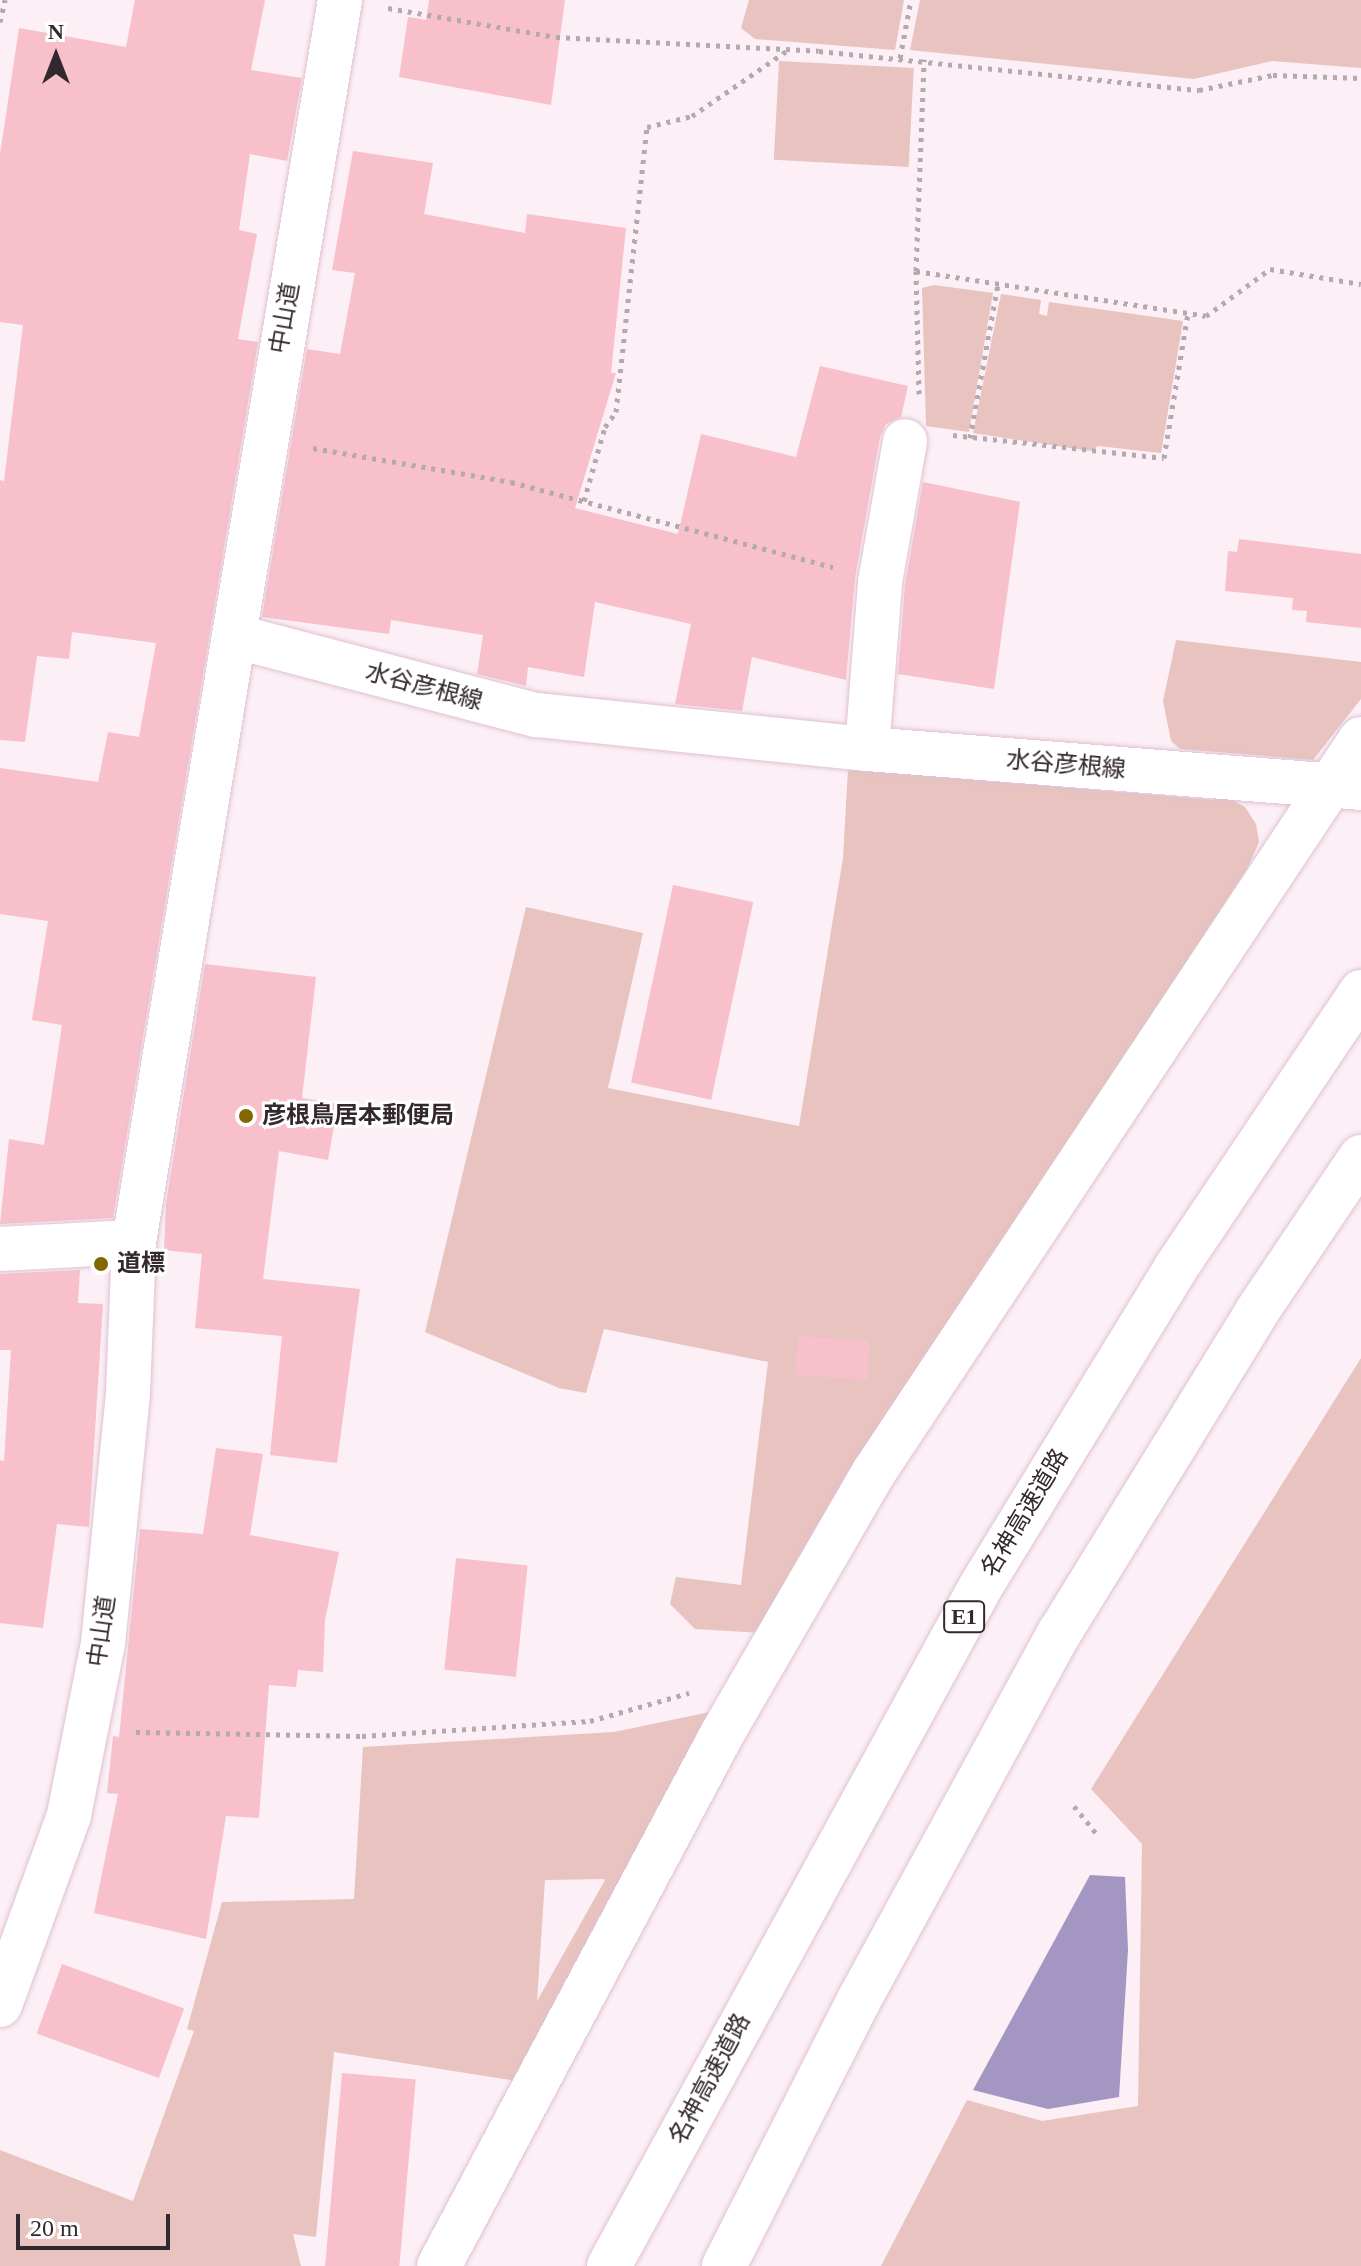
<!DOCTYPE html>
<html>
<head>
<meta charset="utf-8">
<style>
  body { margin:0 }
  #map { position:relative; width:1361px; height:2266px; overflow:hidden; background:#fceff6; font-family:"Times New Roman","Noto Sans JP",serif }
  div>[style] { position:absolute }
  .green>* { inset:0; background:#e8c3bf; transform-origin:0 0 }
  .water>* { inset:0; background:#a396c2 }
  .building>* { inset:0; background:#f7c0cb; transform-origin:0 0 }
  .path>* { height:5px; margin-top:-2.5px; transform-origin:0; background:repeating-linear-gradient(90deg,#b5a9b0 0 4px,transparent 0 10px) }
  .roads { filter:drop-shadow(0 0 2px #dfc1d2) drop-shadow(0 0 2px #dfc1d2) }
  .minor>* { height:44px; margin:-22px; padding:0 22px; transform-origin:22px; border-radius:22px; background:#fff }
  .major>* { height:44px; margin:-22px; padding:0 22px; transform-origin:22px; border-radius:22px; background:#fff }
  .highway>* { height:44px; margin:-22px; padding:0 22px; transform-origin:22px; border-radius:22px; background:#fff }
  .dots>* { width:22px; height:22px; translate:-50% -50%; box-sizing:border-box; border:4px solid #fff; border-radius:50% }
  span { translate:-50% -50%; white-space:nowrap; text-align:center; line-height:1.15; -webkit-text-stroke:6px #fff; paint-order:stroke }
  .shield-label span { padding:2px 6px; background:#fff; border:2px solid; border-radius:6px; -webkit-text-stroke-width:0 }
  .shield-label { font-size:22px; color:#33282e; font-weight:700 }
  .street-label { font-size:24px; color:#33282e }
  .poi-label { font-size:24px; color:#33282e; font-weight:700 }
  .left { translate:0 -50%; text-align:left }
  .north { position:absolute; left:16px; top:16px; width:80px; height:80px; -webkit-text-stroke:6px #fff; paint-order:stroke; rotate:0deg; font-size:22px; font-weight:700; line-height:32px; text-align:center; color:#33282e }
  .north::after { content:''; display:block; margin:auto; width:28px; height:36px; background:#33282e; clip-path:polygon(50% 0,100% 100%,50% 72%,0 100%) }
  .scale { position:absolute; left:16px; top:2214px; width:154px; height:36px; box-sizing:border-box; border:4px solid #33282e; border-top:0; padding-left:10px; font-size:24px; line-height:28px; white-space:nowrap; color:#33282e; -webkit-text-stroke:6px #fff; paint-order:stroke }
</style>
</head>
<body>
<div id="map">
  <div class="green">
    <i style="clip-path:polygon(749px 0,904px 0,895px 50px,755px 39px,741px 28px)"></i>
    <i style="clip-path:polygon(920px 0,1361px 0,1361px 68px,1272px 61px,1194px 79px,910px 50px)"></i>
    <i style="left:779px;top:61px;width:135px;height:99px;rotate:3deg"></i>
    <i style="clip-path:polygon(934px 285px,993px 293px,969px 432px,926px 426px,922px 288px)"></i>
    <i style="clip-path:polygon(1001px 294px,1041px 300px,1039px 314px,1047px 316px,1049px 302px,1183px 321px,1161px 453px,1098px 446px,1090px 451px,973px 433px)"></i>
    <i style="clip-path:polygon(1176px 640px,1361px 662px,1361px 699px,1313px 760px,1180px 749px,1171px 741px,1163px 701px)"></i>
    <i style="clip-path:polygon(848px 769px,1214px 800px,1218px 792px,1245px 807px,1256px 824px,1259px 842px,1247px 869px,920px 1369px,763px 1633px,695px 1629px,670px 1604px,676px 1577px,741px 1585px,768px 1362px,604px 1329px,586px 1393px,559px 1388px,425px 1332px,526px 907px,643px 933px,608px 1088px,799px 1126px,843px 858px)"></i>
    <i style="clip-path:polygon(1361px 1358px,1361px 2266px,881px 2266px,967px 2100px,1042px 2121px,1138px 2106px,1142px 1844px,1091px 1789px)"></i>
    <i style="clip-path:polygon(evenodd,724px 1709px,517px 2081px,334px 2052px,316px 2237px,293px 2234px,301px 2266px,0 2266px,0 2150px,133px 2201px,194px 2031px,187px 2029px,222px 1902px,354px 1899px,363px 1747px,614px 1732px,724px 1709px,604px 1879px,605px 1880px,537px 2001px,545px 1880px,604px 1879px)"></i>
  </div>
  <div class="water">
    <i style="clip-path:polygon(1090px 1875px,1125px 1877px,1128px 1950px,1119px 2097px,1048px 2109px,973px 2090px)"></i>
  </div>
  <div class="building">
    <i style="clip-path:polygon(135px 0,265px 0,251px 70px,302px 78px,287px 161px,250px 154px,239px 230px,257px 234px,238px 339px,258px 342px,113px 1218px,0 1224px,9px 1139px,44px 1145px,62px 1025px,32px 1020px,48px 921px,0 914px,0 768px,98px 782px,108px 732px,139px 737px,156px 643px,72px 632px,69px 659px,37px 656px,25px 742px,0 740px,0 480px,4px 481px,23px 325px,0 322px,0 154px,19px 28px,126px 47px)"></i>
    <i style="clip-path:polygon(429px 0,565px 0,551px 105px,399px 77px,408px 17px,426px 20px)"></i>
    <i style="clip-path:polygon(353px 151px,433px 163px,424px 214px,525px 233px,527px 214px,626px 228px,611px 373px,616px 373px,575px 508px,678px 534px,701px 434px,796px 457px,820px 366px,908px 386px,901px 417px,886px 424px,880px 437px,855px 578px,846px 680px,752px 657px,742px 711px,675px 704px,691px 624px,595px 602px,584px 677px,528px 667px,526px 686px,477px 674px,483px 635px,391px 620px,389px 634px,262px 617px,307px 349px,340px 354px,355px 273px,332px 270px)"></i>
    <i style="clip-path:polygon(923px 482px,1020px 502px,994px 689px,898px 674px,905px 585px)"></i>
    <i style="clip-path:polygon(1239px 539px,1361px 554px,1361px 628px,1306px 622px,1307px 611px,1292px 610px,1293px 598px,1225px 591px,1228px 551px,1237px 552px)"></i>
    <i style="left:673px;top:885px;width:82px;height:202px;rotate:12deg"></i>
    <i style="clip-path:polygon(205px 964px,316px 977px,302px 1098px,338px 1104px,328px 1160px,279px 1151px,263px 1279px,360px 1289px,337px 1463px,270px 1455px,282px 1336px,195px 1328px,202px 1254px,164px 1250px,166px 1203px)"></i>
    <i style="clip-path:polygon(80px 1270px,78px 1303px,103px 1304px,89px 1527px,57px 1524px,43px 1628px,0 1623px,0 1460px,4px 1461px,11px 1350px,0 1350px,0 1274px)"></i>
    <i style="left:798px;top:1336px;width:72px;height:39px;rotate:4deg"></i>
    <i style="clip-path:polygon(216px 1448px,263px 1454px,250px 1535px,339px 1552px,325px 1620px,323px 1672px,298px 1670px,296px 1687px,269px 1685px,259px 1818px,226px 1816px,206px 1939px,94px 1913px,118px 1794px,107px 1793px,113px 1736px,119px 1737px,140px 1529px,203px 1534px)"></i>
    <i style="left:456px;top:1558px;width:72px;height:112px;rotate:6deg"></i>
    <i style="left:62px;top:1964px;width:130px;height:74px;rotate:20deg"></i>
    <i style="left:342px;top:2073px;width:74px;height:194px;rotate:5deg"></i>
  </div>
  <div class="path">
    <i style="left:388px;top:8px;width:170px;rotate:9.8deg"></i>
    <i style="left:556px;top:37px;width:263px;rotate:3deg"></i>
    <i style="left:819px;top:51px;width:382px;rotate:5.9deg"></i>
    <i style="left:1199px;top:90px;width:76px;rotate:-11.5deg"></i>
    <i style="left:1273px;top:75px;width:88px;rotate:2deg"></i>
    <i style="left:0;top:22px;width:23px;rotate:-77deg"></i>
    <i style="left:900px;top:58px;width:59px;rotate:-79.3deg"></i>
    <i style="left:916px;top:271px;width:293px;rotate:8.8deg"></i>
    <i style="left:1206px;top:316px;width:79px;rotate:-36.3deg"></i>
    <i style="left:1270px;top:269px;width:92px;rotate:9.4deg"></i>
    <i style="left:919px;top:394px;width:123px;rotate:-91.4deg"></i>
    <i style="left:916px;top:271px;width:212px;rotate:-87.8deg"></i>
    <i style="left:953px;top:435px;width:212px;rotate:6.2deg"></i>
    <i style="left:1164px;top:458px;width:147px;rotate:-80.6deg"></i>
    <i style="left:970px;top:438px;width:157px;rotate:-79.7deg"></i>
    <i style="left:313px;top:448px;width:201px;rotate:9.7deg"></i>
    <i style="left:511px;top:482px;width:333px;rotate:14.8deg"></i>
    <i style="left:584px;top:501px;width:77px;rotate:-74.2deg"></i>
    <i style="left:605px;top:427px;width:19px;rotate:-54deg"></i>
    <i style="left:616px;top:412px;width:287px;rotate:-83.8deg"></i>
    <i style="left:647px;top:127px;width:46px;rotate:-13.7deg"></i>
    <i style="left:692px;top:116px;width:116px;rotate:-34.5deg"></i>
    <i style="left:136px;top:1732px;width:226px;rotate:1deg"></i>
    <i style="left:362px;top:1736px;width:228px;rotate:-3.8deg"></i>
    <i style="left:590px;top:1721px;width:103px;rotate:-15.8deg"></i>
    <i style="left:1074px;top:1806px;width:36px;rotate:51deg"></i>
  </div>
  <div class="roads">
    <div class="minor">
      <i style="left:234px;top:636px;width:645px;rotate:-80.54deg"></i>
      <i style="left:867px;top:749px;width:168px;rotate:-85.5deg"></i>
      <i style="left:880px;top:582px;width:143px;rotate:-79.9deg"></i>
      <i style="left:0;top:2005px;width:202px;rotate:-70deg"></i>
      <i style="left:69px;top:1815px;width:174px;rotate:-78.8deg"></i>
      <i style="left:103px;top:1644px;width:252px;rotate:-84.3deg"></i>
      <i style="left:128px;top:1393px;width:151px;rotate:-87.7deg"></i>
      <i style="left:439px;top:2266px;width:603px;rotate:-61.99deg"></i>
      <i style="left:722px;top:1734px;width:303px;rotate:-59.9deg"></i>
      <i style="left:874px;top:1472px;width:880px;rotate:-56.4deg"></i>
    </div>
    <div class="major">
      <i style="left:0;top:1249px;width:134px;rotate:-3deg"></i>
      <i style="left:134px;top:1242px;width:614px;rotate:-80.63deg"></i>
      <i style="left:234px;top:636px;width:312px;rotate:14.7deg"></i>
      <i style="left:536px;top:715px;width:333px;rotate:5.9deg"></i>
      <i style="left:867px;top:749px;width:496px;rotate:4.5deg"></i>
    </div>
    <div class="highway">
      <i style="left:609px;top:2266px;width:775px;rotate:-61.32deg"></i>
      <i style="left:981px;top:1586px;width:372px;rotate:-58.5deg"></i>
      <i style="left:1175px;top:1269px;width:334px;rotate:-56.1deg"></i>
      <i style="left:724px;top:2266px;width:298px;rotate:-63.1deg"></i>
      <i style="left:859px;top:2000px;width:419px;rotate:-61.4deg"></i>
      <i style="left:1060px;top:1632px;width:374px;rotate:-58.4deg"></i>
      <i style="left:1256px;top:1313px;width:188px;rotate:-56.1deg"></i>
    </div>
  </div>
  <div class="dots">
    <i style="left:246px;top:1116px;background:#806700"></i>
    <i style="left:101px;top:1264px;background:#806700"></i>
  </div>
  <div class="shield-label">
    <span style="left:964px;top:1617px">E1</span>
  </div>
  <div class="street-label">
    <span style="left:285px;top:318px;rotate:-80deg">中山道</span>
    <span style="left:424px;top:687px;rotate:15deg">水谷彦根線</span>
    <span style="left:1066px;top:765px;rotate:5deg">水谷彦根線</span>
    <span style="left:1025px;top:1513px;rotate:-59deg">名神高速道路</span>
    <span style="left:102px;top:1631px;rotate:-82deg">中山道</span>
    <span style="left:710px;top:2079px;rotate:-62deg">名神高速道路</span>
  </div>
  <div class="poi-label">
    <span class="left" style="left:262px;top:1116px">彦根鳥居本郵便局</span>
    <span class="left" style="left:117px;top:1264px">道標</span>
  </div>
  <div class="north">N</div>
  <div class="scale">20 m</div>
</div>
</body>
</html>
